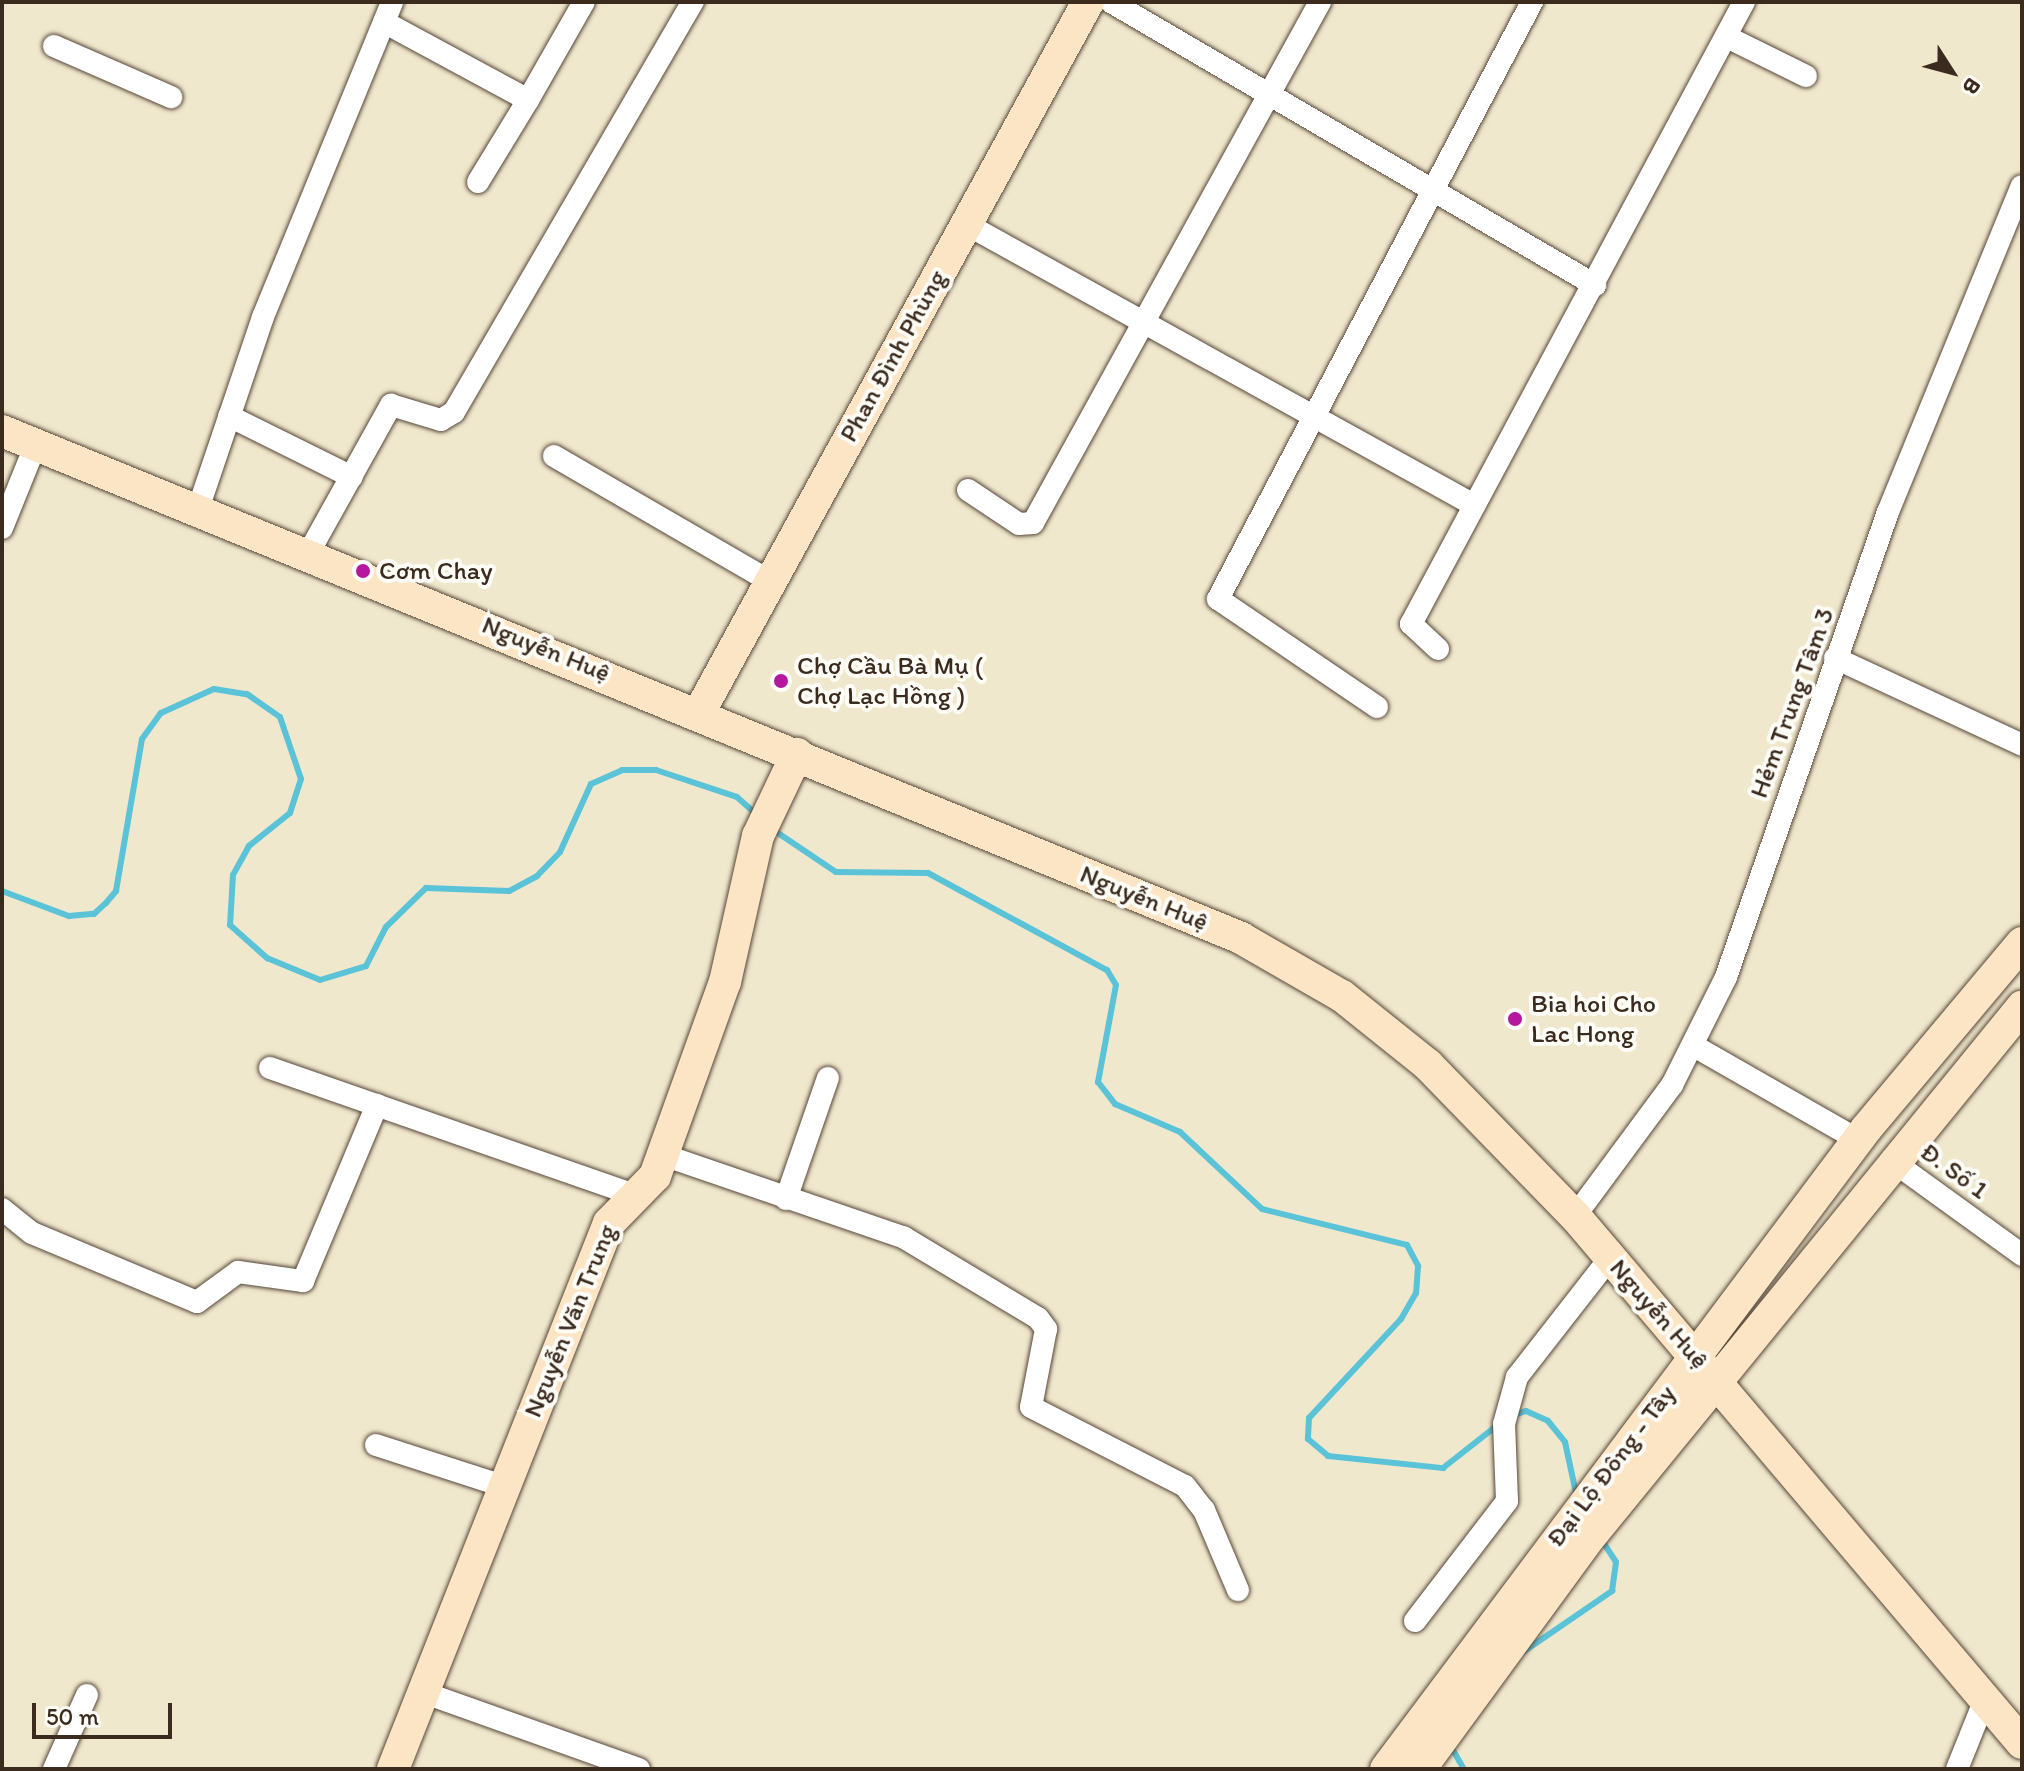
<!DOCTYPE html>
<html>
<head>
<meta charset="utf-8">
<style>
  body { margin:0 }
  #map { position:relative; width:2024px; height:1771px; overflow:hidden; background:#f0e8cd; font-family:Itim,sans-serif }
  div>[style] { position:absolute }
  .stream>* { height:6px; margin:-3px; padding:0 3px; transform-origin:3px; border-radius:3px; background:#5bc3d8 }
  .roads { filter:drop-shadow(0 0 2px #564638) drop-shadow(0 0 2px #564638) }
  .street>* { height:22px; margin:-11px; padding:0 11px; transform-origin:11px; border-radius:11px; background:#fff }
  .secondary>* { height:32px; margin:-16px; padding:0 16px; transform-origin:16px; border-radius:16px; background:#fce5c4 }
  .dots>* { width:22px; height:22px; translate:-50% -50%; box-sizing:border-box; border:4px solid #fdfcf7; border-radius:50% }
  span { translate:-50% -50%; white-space:nowrap; text-align:center; line-height:1.15; -webkit-text-stroke:8px #fdfcf7; paint-order:stroke }
  .street-label { font-size:26px; color:#3b2a1e }
  .poi-label { font-size:26px; color:#3b2a1e }
  .left { translate:0 -50%; text-align:left }
  .frame { position:absolute; inset:0; border:4px solid #3b2a1e; pointer-events:none }
  .north { position:absolute; left:1912px; top:32px; width:80px; height:80px; -webkit-text-stroke:6px #fdfcf7; paint-order:stroke; rotate:126deg; font-size:22px; font-weight:700; line-height:32px; text-align:center; color:#3b2a1e }
  .north::after { content:''; display:block; margin:auto; width:28px; height:36px; background:#3b2a1e; clip-path:polygon(50% 0,100% 100%,50% 72%,0 100%) }
  .scale { position:absolute; left:32px; top:1703px; width:140px; height:36px; box-sizing:border-box; border:4px solid #3b2a1e; border-top:0; padding-left:10px; font-size:24px; line-height:28px; white-space:nowrap; color:#3b2a1e; -webkit-text-stroke:6px #fdfcf7; paint-order:stroke }
</style>
</head>
<body>
<div id="map">
  <div class="stream">
    <i style="left:772px;top:829px;width:77px;rotate:33.9deg"></i>
    <i style="left:836px;top:872px;width:92px;rotate:0.6deg"></i>
    <i style="left:928px;top:873px;width:204px;rotate:28.5deg"></i>
    <i style="left:1107px;top:970px;width:17px;rotate:59deg"></i>
    <i style="left:1116px;top:985px;width:99px;rotate:100.5deg"></i>
    <i style="left:1098px;top:1082px;width:28px;rotate:52deg"></i>
    <i style="left:1115px;top:1104px;width:71px;rotate:23.3deg"></i>
    <i style="left:1180px;top:1132px;width:112px;rotate:43.2deg"></i>
    <i style="left:1262px;top:1209px;width:149px;rotate:13.9deg"></i>
    <i style="left:1407px;top:1245px;width:24px;rotate:62deg"></i>
    <i style="left:1418px;top:1266px;width:27px;rotate:94deg"></i>
    <i style="left:1416px;top:1293px;width:30px;rotate:120deg"></i>
    <i style="left:1401px;top:1319px;width:135px;rotate:132.9deg"></i>
    <i style="left:1309px;top:1418px;width:21px;rotate:93deg"></i>
    <i style="left:1308px;top:1439px;width:26px;rotate:40deg"></i>
    <i style="left:1328px;top:1456px;width:116px;rotate:6deg"></i>
    <i style="left:1443px;top:1468px;width:71px;rotate:-38.2deg"></i>
    <i style="left:2px;top:891px;width:72px;rotate:20.5deg"></i>
    <i style="left:69px;top:916px;width:25px;rotate:-5deg"></i>
    <i style="left:94px;top:914px;width:16px;rotate:-43deg"></i>
    <i style="left:106px;top:903px;width:16px;rotate:-50deg"></i>
    <i style="left:116px;top:891px;width:154px;rotate:-80.3deg"></i>
    <i style="left:142px;top:739px;width:32px;rotate:-54deg"></i>
    <i style="left:161px;top:713px;width:58px;rotate:-24.4deg"></i>
    <i style="left:214px;top:689px;width:33px;rotate:9deg"></i>
    <i style="left:247px;top:694px;width:40px;rotate:34.9deg"></i>
    <i style="left:280px;top:717px;width:65px;rotate:71.3deg"></i>
    <i style="left:301px;top:779px;width:36px;rotate:108deg"></i>
    <i style="left:290px;top:813px;width:53px;rotate:141.2deg"></i>
    <i style="left:249px;top:846px;width:33px;rotate:119deg"></i>
    <i style="left:233px;top:875px;width:50px;rotate:93.4deg"></i>
    <i style="left:230px;top:925px;width:50px;rotate:41.7deg"></i>
    <i style="left:267px;top:958px;width:57px;rotate:22.5deg"></i>
    <i style="left:320px;top:980px;width:48px;rotate:-16.9deg"></i>
    <i style="left:366px;top:966px;width:44px;rotate:-62.9deg"></i>
    <i style="left:386px;top:927px;width:56px;rotate:-44.3deg"></i>
    <i style="left:426px;top:888px;width:83px;rotate:2.1deg"></i>
    <i style="left:509px;top:891px;width:32px;rotate:-28deg"></i>
    <i style="left:537px;top:876px;width:33px;rotate:-46deg"></i>
    <i style="left:560px;top:852px;width:75px;rotate:-65.5deg"></i>
    <i style="left:591px;top:784px;width:34px;rotate:-24deg"></i>
    <i style="left:622px;top:770px;width:34px"></i>
    <i style="left:656px;top:770px;width:85px;rotate:18.4deg"></i>
    <i style="left:737px;top:797px;width:28px;rotate:42deg"></i>
    <i style="left:1512px;top:1416px;width:15px;rotate:-20deg"></i>
    <i style="left:1526px;top:1411px;width:24px;rotate:24deg"></i>
    <i style="left:1548px;top:1421px;width:27px;rotate:51deg"></i>
    <i style="left:1565px;top:1442px;width:57px;rotate:77.9deg"></i>
    <i style="left:1520px;top:1654px;width:112px;rotate:-34.4deg"></i>
    <i style="left:1612px;top:1591px;width:29px;rotate:-82deg"></i>
    <i style="left:1616px;top:1562px;width:27px;rotate:-123deg"></i>
    <i style="left:1450px;top:1745px;width:28px;rotate:60deg"></i>
  </div>
  <div class="roads">
    <div class="street">
      <i style="left:1111px;top:2px;width:561px;rotate:30.32deg"></i>
      <i style="left:384px;top:22px;width:164px;rotate:28.4deg"></i>
      <i style="left:528px;top:100px;width:113px;rotate:-60.3deg"></i>
      <i style="left:1727px;top:37px;width:88px;rotate:26.3deg"></i>
      <i style="left:54px;top:46px;width:128px;rotate:23.6deg"></i>
      <i style="left:478px;top:182px;width:96px;rotate:-58.6deg"></i>
      <i style="left:966px;top:224px;width:581px;rotate:28.95deg"></i>
      <i style="left:229px;top:416px;width:137px;rotate:26.4deg"></i>
      <i style="left:554px;top:456px;width:250px;rotate:30.1deg"></i>
      <i style="left:968px;top:490px;width:61px;rotate:33.7deg"></i>
      <i style="left:1019px;top:524px;width:14px;rotate:-4deg"></i>
      <i style="left:1033px;top:523px;width:595px;rotate:-61.15deg"></i>
      <i style="left:198px;top:509px;width:203px;rotate:-71.3deg"></i>
      <i style="left:263px;top:317px;width:340px;rotate:-67.7deg"></i>
      <i style="left:2px;top:528px;width:91px;rotate:-68deg"></i>
      <i style="left:308px;top:554px;width:171px;rotate:-60.9deg"></i>
      <i style="left:391px;top:405px;width:52px;rotate:16.7deg"></i>
      <i style="left:441px;top:420px;width:15px;rotate:-32deg"></i>
      <i style="left:454px;top:412px;width:475px;rotate:-59.8deg"></i>
      <i style="left:1438px;top:649px;width:37px;rotate:-137deg"></i>
      <i style="left:1411px;top:624px;width:706px;rotate:-61.84deg"></i>
      <i style="left:1835px;top:658px;width:206px;rotate:24.9deg"></i>
      <i style="left:1377px;top:707px;width:192px;rotate:-145.8deg"></i>
      <i style="left:1218px;top:599px;width:675px;rotate:-62.26deg"></i>
      <i style="left:1694px;top:1046px;width:189px;rotate:29.8deg"></i>
      <i style="left:270px;top:1068px;width:392px;rotate:19.2deg"></i>
      <i style="left:663px;top:1155px;width:254px;rotate:18.9deg"></i>
      <i style="left:903px;top:1237px;width:157px;rotate:31deg"></i>
      <i style="left:1038px;top:1318px;width:14px;rotate:54deg"></i>
      <i style="left:1046px;top:1329px;width:79px;rotate:100.9deg"></i>
      <i style="left:1031px;top:1407px;width:173px;rotate:27.2deg"></i>
      <i style="left:1185px;top:1486px;width:31px;rotate:52deg"></i>
      <i style="left:1204px;top:1510px;width:87px;rotate:67deg"></i>
      <i style="left:1891px;top:1160px;width:162px;rotate:35.9deg"></i>
      <i style="left:786px;top:1199px;width:128px;rotate:-70.9deg"></i>
      <i style="left:2px;top:1209px;width:38px;rotate:39deg"></i>
      <i style="left:32px;top:1233px;width:179px;rotate:22.7deg"></i>
      <i style="left:197px;top:1302px;width:51px;rotate:-36.2deg"></i>
      <i style="left:238px;top:1272px;width:66px;rotate:7.9deg"></i>
      <i style="left:303px;top:1281px;width:191px;rotate:-67.2deg"></i>
      <i style="left:1575px;top:1216px;width:163px;rotate:-53.5deg"></i>
      <i style="left:1672px;top:1085px;width:121px;rotate:-63.4deg"></i>
      <i style="left:1726px;top:977px;width:492px;rotate:-70.8deg"></i>
      <i style="left:1888px;top:512px;width:352px;rotate:-67.7deg"></i>
      <i style="left:376px;top:1445px;width:137px;rotate:17.9deg"></i>
      <i style="left:1415px;top:1621px;width:151px;rotate:-52.5deg"></i>
      <i style="left:1507px;top:1501px;width:77px;rotate:-92.2deg"></i>
      <i style="left:1504px;top:1424px;width:49px;rotate:-74.5deg"></i>
      <i style="left:1517px;top:1377px;width:151px;rotate:-52deg"></i>
      <i style="left:428px;top:1694px;width:224px;rotate:19.6deg"></i>
      <i style="left:54px;top:1769px;width:81px;rotate:-66deg"></i>
      <i style="left:1957px;top:1769px;width:78px;rotate:-68.1deg"></i>
    </div>
    <div class="secondary">
      <i style="left:2px;top:431px;width:1339px;rotate:22.25deg"></i>
      <i style="left:1241px;top:938px;width:116px;rotate:29.9deg"></i>
      <i style="left:1342px;top:996px;width:110px;rotate:38.7deg"></i>
      <i style="left:1428px;top:1065px;width:211px;rotate:45.8deg"></i>
      <i style="left:1575px;top:1216px;width:691px;rotate:49.7deg"></i>
      <i style="left:700px;top:711px;width:808px;rotate:-61.31deg"></i>
      <i style="left:393px;top:1769px;width:587px;rotate:-68.42deg"></i>
      <i style="left:609px;top:1223px;width:66px;rotate:-45.6deg"></i>
      <i style="left:655px;top:1176px;width:206px;rotate:-70.2deg"></i>
      <i style="left:725px;top:982px;width:150px;rotate:-77.3deg"></i>
      <i style="left:758px;top:836px;width:91px;rotate:-64.6deg"></i>
      <i style="left:1386px;top:1769px;width:800px;rotate:-53.13deg"></i>
      <i style="left:1866px;top:1129px;width:243px;rotate:-50deg"></i>
      <i style="left:1420px;top:1769px;width:288px;rotate:-53.8deg"></i>
      <i style="left:1590px;top:1537px;width:684px;rotate:-50.82deg"></i>
    </div>
  </div>
  <div class="dots">
    <i style="left:363px;top:571px;background:#b5179e"></i>
    <i style="left:781px;top:681px;background:#b5179e"></i>
    <i style="left:1515px;top:1019px;background:#b5179e"></i>
  </div>
  <div class="street-label">
    <span style="left:893px;top:356px;rotate:-61deg">Phan Đình Phùng</span>
    <span style="left:546px;top:649px;rotate:22deg">Nguyễn Huệ</span>
    <span style="left:1792px;top:703px;rotate:-70deg">Hẻm Trung Tâm 3</span>
    <span style="left:1144px;top:898px;rotate:22deg">Nguyễn Huệ</span>
    <span style="left:1954px;top:1171px;rotate:36deg">Đ. Số 1</span>
    <span style="left:1659px;top:1314px;rotate:49deg">Nguyễn Huệ</span>
    <span style="left:570px;top:1321px;rotate:-68deg">Nguyễn Văn Trung</span>
    <span style="left:1611px;top:1466px;rotate:-53deg">Đại Lộ Đông - Tây</span>
  </div>
  <div class="poi-label">
    <span class="left" style="left:379px;top:571px">Cơm Chay</span>
    <span class="left" style="left:797px;top:681px">Chợ Cầu Bà Mụ (<br>Chợ Lạc Hồng )</span>
    <span class="left" style="left:1531px;top:1019px">Bia hoi Cho<br>Lac Hong</span>
  </div>
  <div class="frame"></div>
  <div class="north">B</div>
  <div class="scale">50 m</div>
</div>
</body>
</html>
